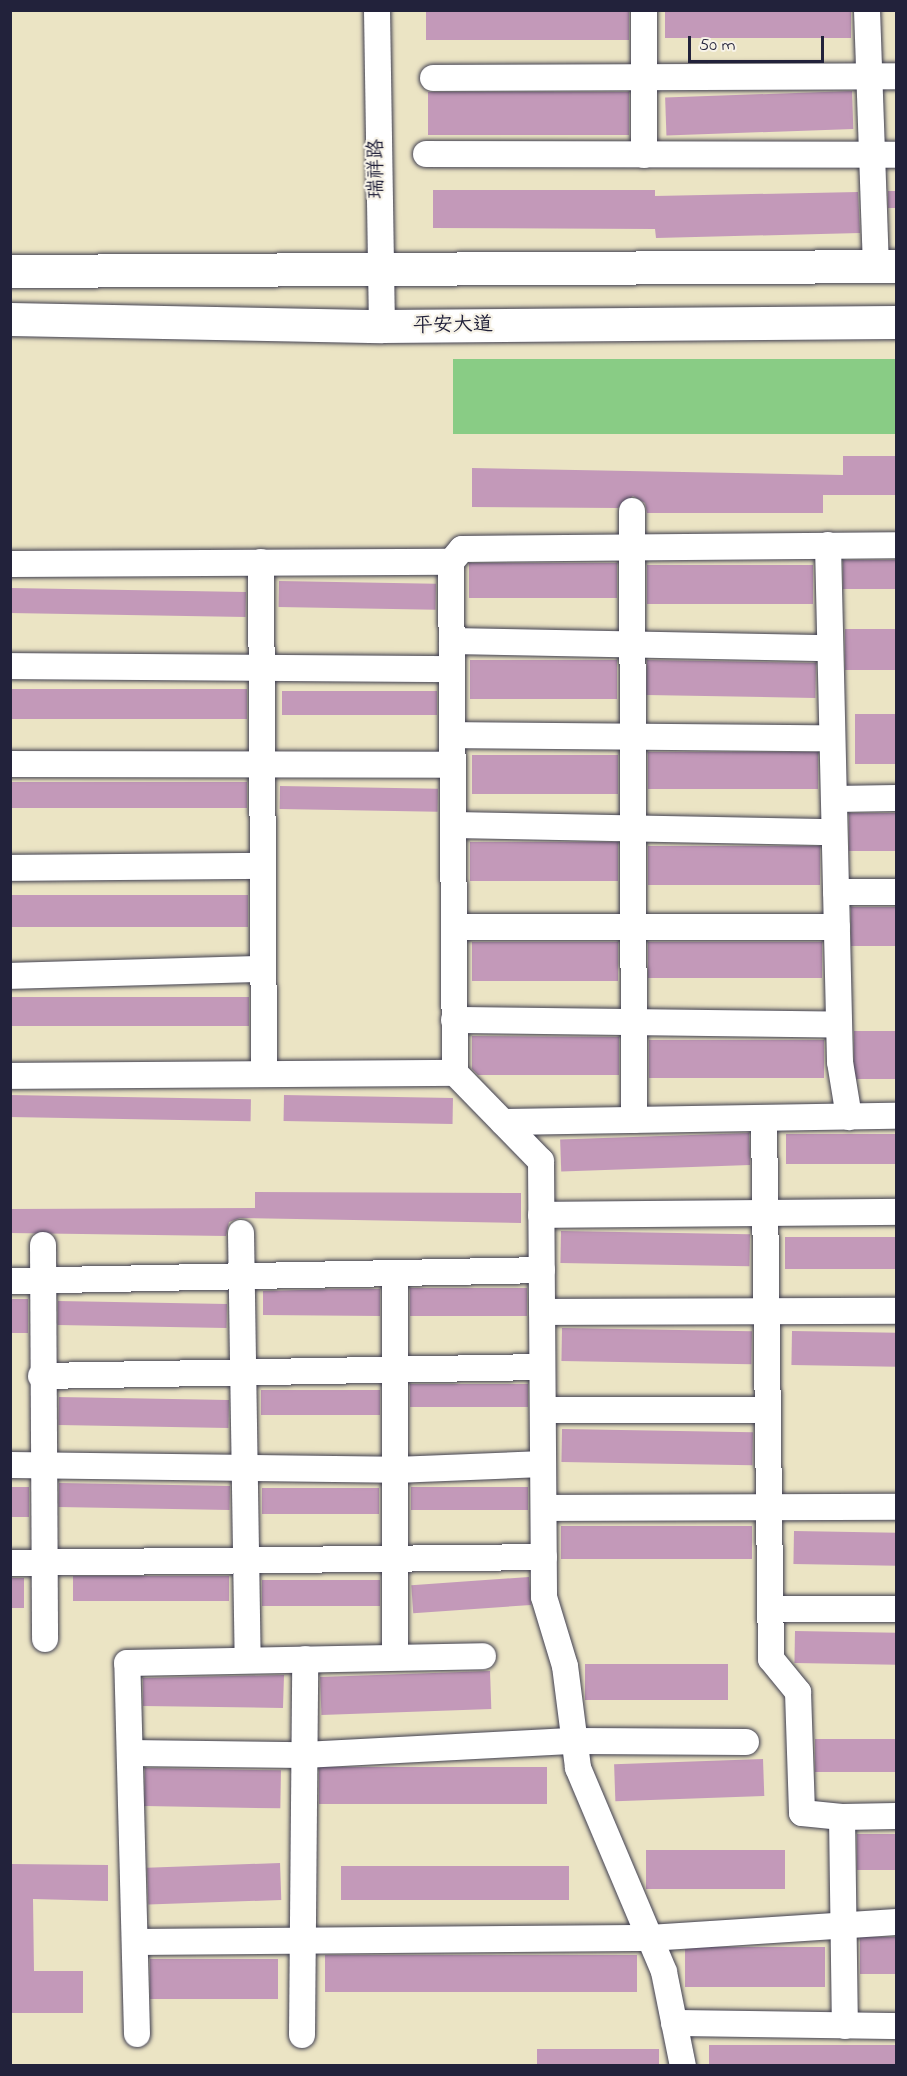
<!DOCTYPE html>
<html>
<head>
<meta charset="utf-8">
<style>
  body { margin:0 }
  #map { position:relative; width:907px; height:2076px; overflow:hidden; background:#ebe4c4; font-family:"Indie Flower","LXGW WenKai TC",sans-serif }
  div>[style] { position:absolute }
  .green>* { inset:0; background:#89cc85; transform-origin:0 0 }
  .building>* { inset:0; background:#c399b9; transform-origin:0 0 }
  .roads { filter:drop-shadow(0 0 2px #403f50) drop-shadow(0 0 2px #403f50) }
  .minor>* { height:26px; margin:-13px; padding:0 13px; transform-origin:13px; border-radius:13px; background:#fff }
  .major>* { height:33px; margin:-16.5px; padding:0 16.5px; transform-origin:16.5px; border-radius:16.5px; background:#fff }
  span { translate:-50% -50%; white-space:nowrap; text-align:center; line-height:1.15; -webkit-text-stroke:4.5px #f7f3e8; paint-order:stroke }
  .street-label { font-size:20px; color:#22223b }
  .frame { position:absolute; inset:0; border:12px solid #22223b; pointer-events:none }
  .scale { position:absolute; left:688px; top:36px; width:136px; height:27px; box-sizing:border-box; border:3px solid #22223b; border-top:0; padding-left:8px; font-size:18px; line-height:21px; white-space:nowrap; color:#22223b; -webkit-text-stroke:4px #f7f3e8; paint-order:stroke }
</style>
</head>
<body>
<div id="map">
  <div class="green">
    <i style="left:896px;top:359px;width:75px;height:443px;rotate:90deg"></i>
  </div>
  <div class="building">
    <i style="left:426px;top:10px;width:203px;height:30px"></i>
    <i style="left:665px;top:10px;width:186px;height:28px"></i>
    <i style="left:852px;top:91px;width:38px;height:187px;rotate:88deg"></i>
    <i style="left:629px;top:92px;width:43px;height:201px;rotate:90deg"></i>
    <i style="clip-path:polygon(433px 190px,655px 190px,655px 196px,858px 192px,860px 233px,656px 238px,655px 229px,433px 228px)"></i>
    <i style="left:888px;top:191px;width:9px;height:17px"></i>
    <i style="clip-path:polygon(843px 456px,897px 456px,897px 495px,823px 495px,823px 513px,647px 513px,645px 503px,633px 496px,618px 508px,472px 507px,472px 468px,843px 475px)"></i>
    <i style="left:843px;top:560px;width:54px;height:29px"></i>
    <i style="left:617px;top:563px;width:35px;height:148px;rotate:90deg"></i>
    <i style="left:647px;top:565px;width:166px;height:39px"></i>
    <i style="left:279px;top:581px;width:157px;height:26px;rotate:1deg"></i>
    <i style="left:10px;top:588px;width:236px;height:25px;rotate:1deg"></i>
    <i style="left:845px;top:629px;width:52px;height:41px"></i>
    <i style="left:470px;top:660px;width:147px;height:39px"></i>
    <i style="left:647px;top:660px;width:169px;height:35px;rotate:1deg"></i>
    <i style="left:10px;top:689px;width:237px;height:30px"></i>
    <i style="left:282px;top:691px;width:155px;height:24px"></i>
    <i style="left:855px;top:714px;width:42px;height:50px"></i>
    <i style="left:648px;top:752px;width:170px;height:37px"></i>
    <i style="left:472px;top:755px;width:146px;height:39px"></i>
    <i style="left:247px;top:782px;width:26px;height:237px;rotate:90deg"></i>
    <i style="left:280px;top:786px;width:158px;height:23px;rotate:1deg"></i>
    <i style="left:897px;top:813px;width:38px;height:48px;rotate:90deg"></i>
    <i style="left:470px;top:842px;width:148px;height:39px"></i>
    <i style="left:648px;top:846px;width:172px;height:39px"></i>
    <i style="left:10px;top:895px;width:238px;height:32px"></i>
    <i style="left:851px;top:907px;width:46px;height:39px"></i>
    <i style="left:472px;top:942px;width:146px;height:39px"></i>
    <i style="left:648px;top:942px;width:174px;height:36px"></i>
    <i style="left:249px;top:997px;width:29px;height:239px;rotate:90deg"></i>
    <i style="left:854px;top:1031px;width:43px;height:48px"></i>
    <i style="clip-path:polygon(472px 1036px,619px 1037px,619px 1075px,478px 1075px,472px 1069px)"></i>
    <i style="left:649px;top:1040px;width:175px;height:38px"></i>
    <i style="left:10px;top:1095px;width:241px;height:22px;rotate:1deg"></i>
    <i style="left:284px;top:1095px;width:169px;height:26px;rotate:1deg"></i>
    <i style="left:749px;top:1133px;width:32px;height:189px;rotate:88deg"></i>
    <i style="left:897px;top:1134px;width:30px;height:111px;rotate:90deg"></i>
    <i style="clip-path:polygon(255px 1192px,521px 1193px,521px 1223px,240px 1218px,229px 1222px,226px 1236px,10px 1233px,10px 1209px,255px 1208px)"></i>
    <i style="left:561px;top:1231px;width:189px;height:32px;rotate:1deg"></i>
    <i style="left:897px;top:1237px;width:32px;height:112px;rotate:90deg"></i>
    <i style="left:410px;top:1288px;width:117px;height:28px"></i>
    <i style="clip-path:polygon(338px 1289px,380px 1289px,380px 1316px,263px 1315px,263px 1291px)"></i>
    <i style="left:10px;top:1299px;width:18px;height:34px"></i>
    <i style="left:58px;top:1301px;width:169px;height:24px;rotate:1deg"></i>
    <i style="left:562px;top:1328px;width:190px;height:33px;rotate:1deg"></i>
    <i style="left:792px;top:1331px;width:105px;height:34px;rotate:1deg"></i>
    <i style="left:528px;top:1384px;width:23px;height:118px;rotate:90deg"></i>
    <i style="left:380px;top:1390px;width:25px;height:119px;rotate:90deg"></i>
    <i style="left:59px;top:1397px;width:170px;height:28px;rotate:1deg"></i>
    <i style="left:562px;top:1429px;width:191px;height:33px;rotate:1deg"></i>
    <i style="left:59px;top:1483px;width:171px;height:24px;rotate:1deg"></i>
    <i style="left:10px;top:1487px;width:19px;height:30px"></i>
    <i style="left:528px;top:1487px;width:23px;height:117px;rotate:90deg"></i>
    <i style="left:262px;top:1488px;width:117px;height:26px"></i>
    <i style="left:752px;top:1526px;width:33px;height:191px;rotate:90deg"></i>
    <i style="left:794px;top:1531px;width:103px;height:33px;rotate:1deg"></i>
    <i style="left:229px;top:1576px;width:25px;height:156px;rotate:90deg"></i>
    <i style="left:529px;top:1577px;width:28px;height:118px;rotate:86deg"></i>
    <i style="left:10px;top:1578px;width:14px;height:30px"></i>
    <i style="left:380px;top:1580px;width:26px;height:118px;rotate:90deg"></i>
    <i style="left:795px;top:1631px;width:102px;height:32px;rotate:1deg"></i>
    <i style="left:585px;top:1664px;width:143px;height:36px"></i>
    <i style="left:490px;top:1671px;width:38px;height:170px;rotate:88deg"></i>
    <i style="clip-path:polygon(284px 1675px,283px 1708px,143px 1706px,143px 1678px)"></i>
    <i style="left:897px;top:1739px;width:33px;height:82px;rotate:90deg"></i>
    <i style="left:763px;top:1759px;width:37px;height:149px;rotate:88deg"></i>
    <i style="left:547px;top:1767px;width:37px;height:228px;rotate:90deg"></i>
    <i style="left:145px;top:1768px;width:136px;height:38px;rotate:1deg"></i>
    <i style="left:897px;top:1834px;width:36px;height:40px;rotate:90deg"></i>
    <i style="left:646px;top:1850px;width:139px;height:39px"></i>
    <i style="left:280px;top:1863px;width:37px;height:133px;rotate:88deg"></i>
    <i style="clip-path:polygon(10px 1864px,108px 1865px,108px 1901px,33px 1899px,34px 1971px,83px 1971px,83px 2013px,10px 2013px)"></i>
    <i style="left:341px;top:1866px;width:228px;height:34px"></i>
    <i style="left:897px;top:1937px;width:37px;height:37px;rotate:90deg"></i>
    <i style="left:825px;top:1947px;width:40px;height:140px;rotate:90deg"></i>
    <i style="left:637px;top:1955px;width:37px;height:312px;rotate:90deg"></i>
    <i style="left:278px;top:1959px;width:40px;height:128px;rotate:90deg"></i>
    <i style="left:897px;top:2045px;width:21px;height:188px;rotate:90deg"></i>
    <i style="left:537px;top:2049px;width:122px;height:17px"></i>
  </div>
  <div class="roads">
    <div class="minor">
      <i style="left:377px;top:10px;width:316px;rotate:89.1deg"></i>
      <i style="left:867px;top:10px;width:256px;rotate:88deg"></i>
      <i style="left:433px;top:78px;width:463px;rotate:-0.2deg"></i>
      <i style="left:426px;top:154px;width:470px;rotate:0.1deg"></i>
      <i style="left:644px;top:155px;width:145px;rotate:-90deg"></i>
      <i style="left:632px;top:511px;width:609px;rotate:89.81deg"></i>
      <i style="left:828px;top:545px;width:517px;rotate:88.67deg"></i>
      <i style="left:840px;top:1062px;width:56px;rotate:80.7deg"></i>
      <i style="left:261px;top:562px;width:512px;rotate:89.66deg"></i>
      <i style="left:451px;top:562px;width:17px;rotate:-50deg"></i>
      <i style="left:462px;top:549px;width:434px;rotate:-0.5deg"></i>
      <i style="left:10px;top:564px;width:441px;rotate:-0.3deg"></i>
      <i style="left:451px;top:562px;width:511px;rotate:89.55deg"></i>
      <i style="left:455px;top:1073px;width:123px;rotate:45.7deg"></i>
      <i style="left:541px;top:1161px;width:436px;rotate:89.6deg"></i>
      <i style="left:544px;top:1597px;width:72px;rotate:73.1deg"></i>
      <i style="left:565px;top:1666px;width:103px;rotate:82.7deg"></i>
      <i style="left:578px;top:1768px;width:221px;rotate:67.1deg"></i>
      <i style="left:664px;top:1972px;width:96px;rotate:78.6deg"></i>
      <i style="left:452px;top:641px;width:378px;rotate:1.1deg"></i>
      <i style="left:10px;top:666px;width:442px;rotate:0.4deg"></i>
      <i style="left:453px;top:735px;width:379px;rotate:0.5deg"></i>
      <i style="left:10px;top:764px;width:443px;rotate:0.1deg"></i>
      <i style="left:834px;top:799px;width:62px;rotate:-0.9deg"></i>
      <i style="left:454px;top:825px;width:380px;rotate:1.1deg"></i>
      <i style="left:10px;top:868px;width:250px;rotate:-0.5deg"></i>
      <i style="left:836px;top:892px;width:60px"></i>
      <i style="left:454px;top:927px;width:383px"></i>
      <i style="left:10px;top:976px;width:252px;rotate:-1.6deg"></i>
      <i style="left:454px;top:1020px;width:385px;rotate:0.7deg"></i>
      <i style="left:10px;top:1076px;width:445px;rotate:-0.4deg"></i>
      <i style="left:764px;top:1118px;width:541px;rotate:89.26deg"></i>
      <i style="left:771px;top:1659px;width:43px;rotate:50.7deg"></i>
      <i style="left:798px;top:1692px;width:121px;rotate:88.1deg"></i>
      <i style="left:802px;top:1813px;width:40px;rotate:5.7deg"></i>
      <i style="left:842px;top:1817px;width:209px;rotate:89.2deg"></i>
      <i style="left:503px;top:1122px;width:393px;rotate:-0.9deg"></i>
      <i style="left:541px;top:1215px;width:355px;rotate:-0.5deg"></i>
      <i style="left:241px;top:1233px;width:427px;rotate:89.1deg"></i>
      <i style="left:43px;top:1245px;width:394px;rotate:89.7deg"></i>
      <i style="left:395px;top:1276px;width:380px;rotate:90deg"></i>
      <i style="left:10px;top:1281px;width:532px;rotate:-1.18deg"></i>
      <i style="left:542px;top:1312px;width:354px;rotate:-0.2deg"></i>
      <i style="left:41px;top:1376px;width:501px;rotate:-1.03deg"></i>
      <i style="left:543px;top:1410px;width:225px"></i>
      <i style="left:10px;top:1465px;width:385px;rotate:0.7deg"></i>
      <i style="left:395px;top:1470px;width:148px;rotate:-2.3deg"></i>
      <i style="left:544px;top:1508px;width:352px;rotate:-0.2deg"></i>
      <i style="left:10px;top:1563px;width:534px;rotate:-0.64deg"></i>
      <i style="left:770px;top:1609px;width:126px"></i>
      <i style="left:130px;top:1753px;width:174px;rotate:0.7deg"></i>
      <i style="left:304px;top:1755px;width:271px;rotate:-3deg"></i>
      <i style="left:575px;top:1741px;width:171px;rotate:0.3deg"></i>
      <i style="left:842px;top:1817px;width:54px;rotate:-1.1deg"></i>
      <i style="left:136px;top:1942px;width:513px;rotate:-0.45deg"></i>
      <i style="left:649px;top:1938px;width:248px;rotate:-3.7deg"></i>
      <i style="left:674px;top:2023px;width:222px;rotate:0.8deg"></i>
      <i style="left:137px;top:2034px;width:371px;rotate:-91.5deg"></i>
      <i style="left:127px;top:1663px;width:356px;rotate:-1.1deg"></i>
      <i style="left:302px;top:2035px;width:376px;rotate:-89.5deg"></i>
    </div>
    <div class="major">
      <i style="left:10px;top:271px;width:886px;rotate:-0.32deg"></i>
      <i style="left:10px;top:319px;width:372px;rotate:1.1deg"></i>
      <i style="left:382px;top:326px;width:514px;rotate:-0.45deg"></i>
    </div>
  </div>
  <div class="street-label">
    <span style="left:377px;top:169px;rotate:-90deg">瑞祥路</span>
    <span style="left:453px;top:326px;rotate:-1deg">平安大道</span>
  </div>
  <div class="frame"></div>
  <div class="scale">50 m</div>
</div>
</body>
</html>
